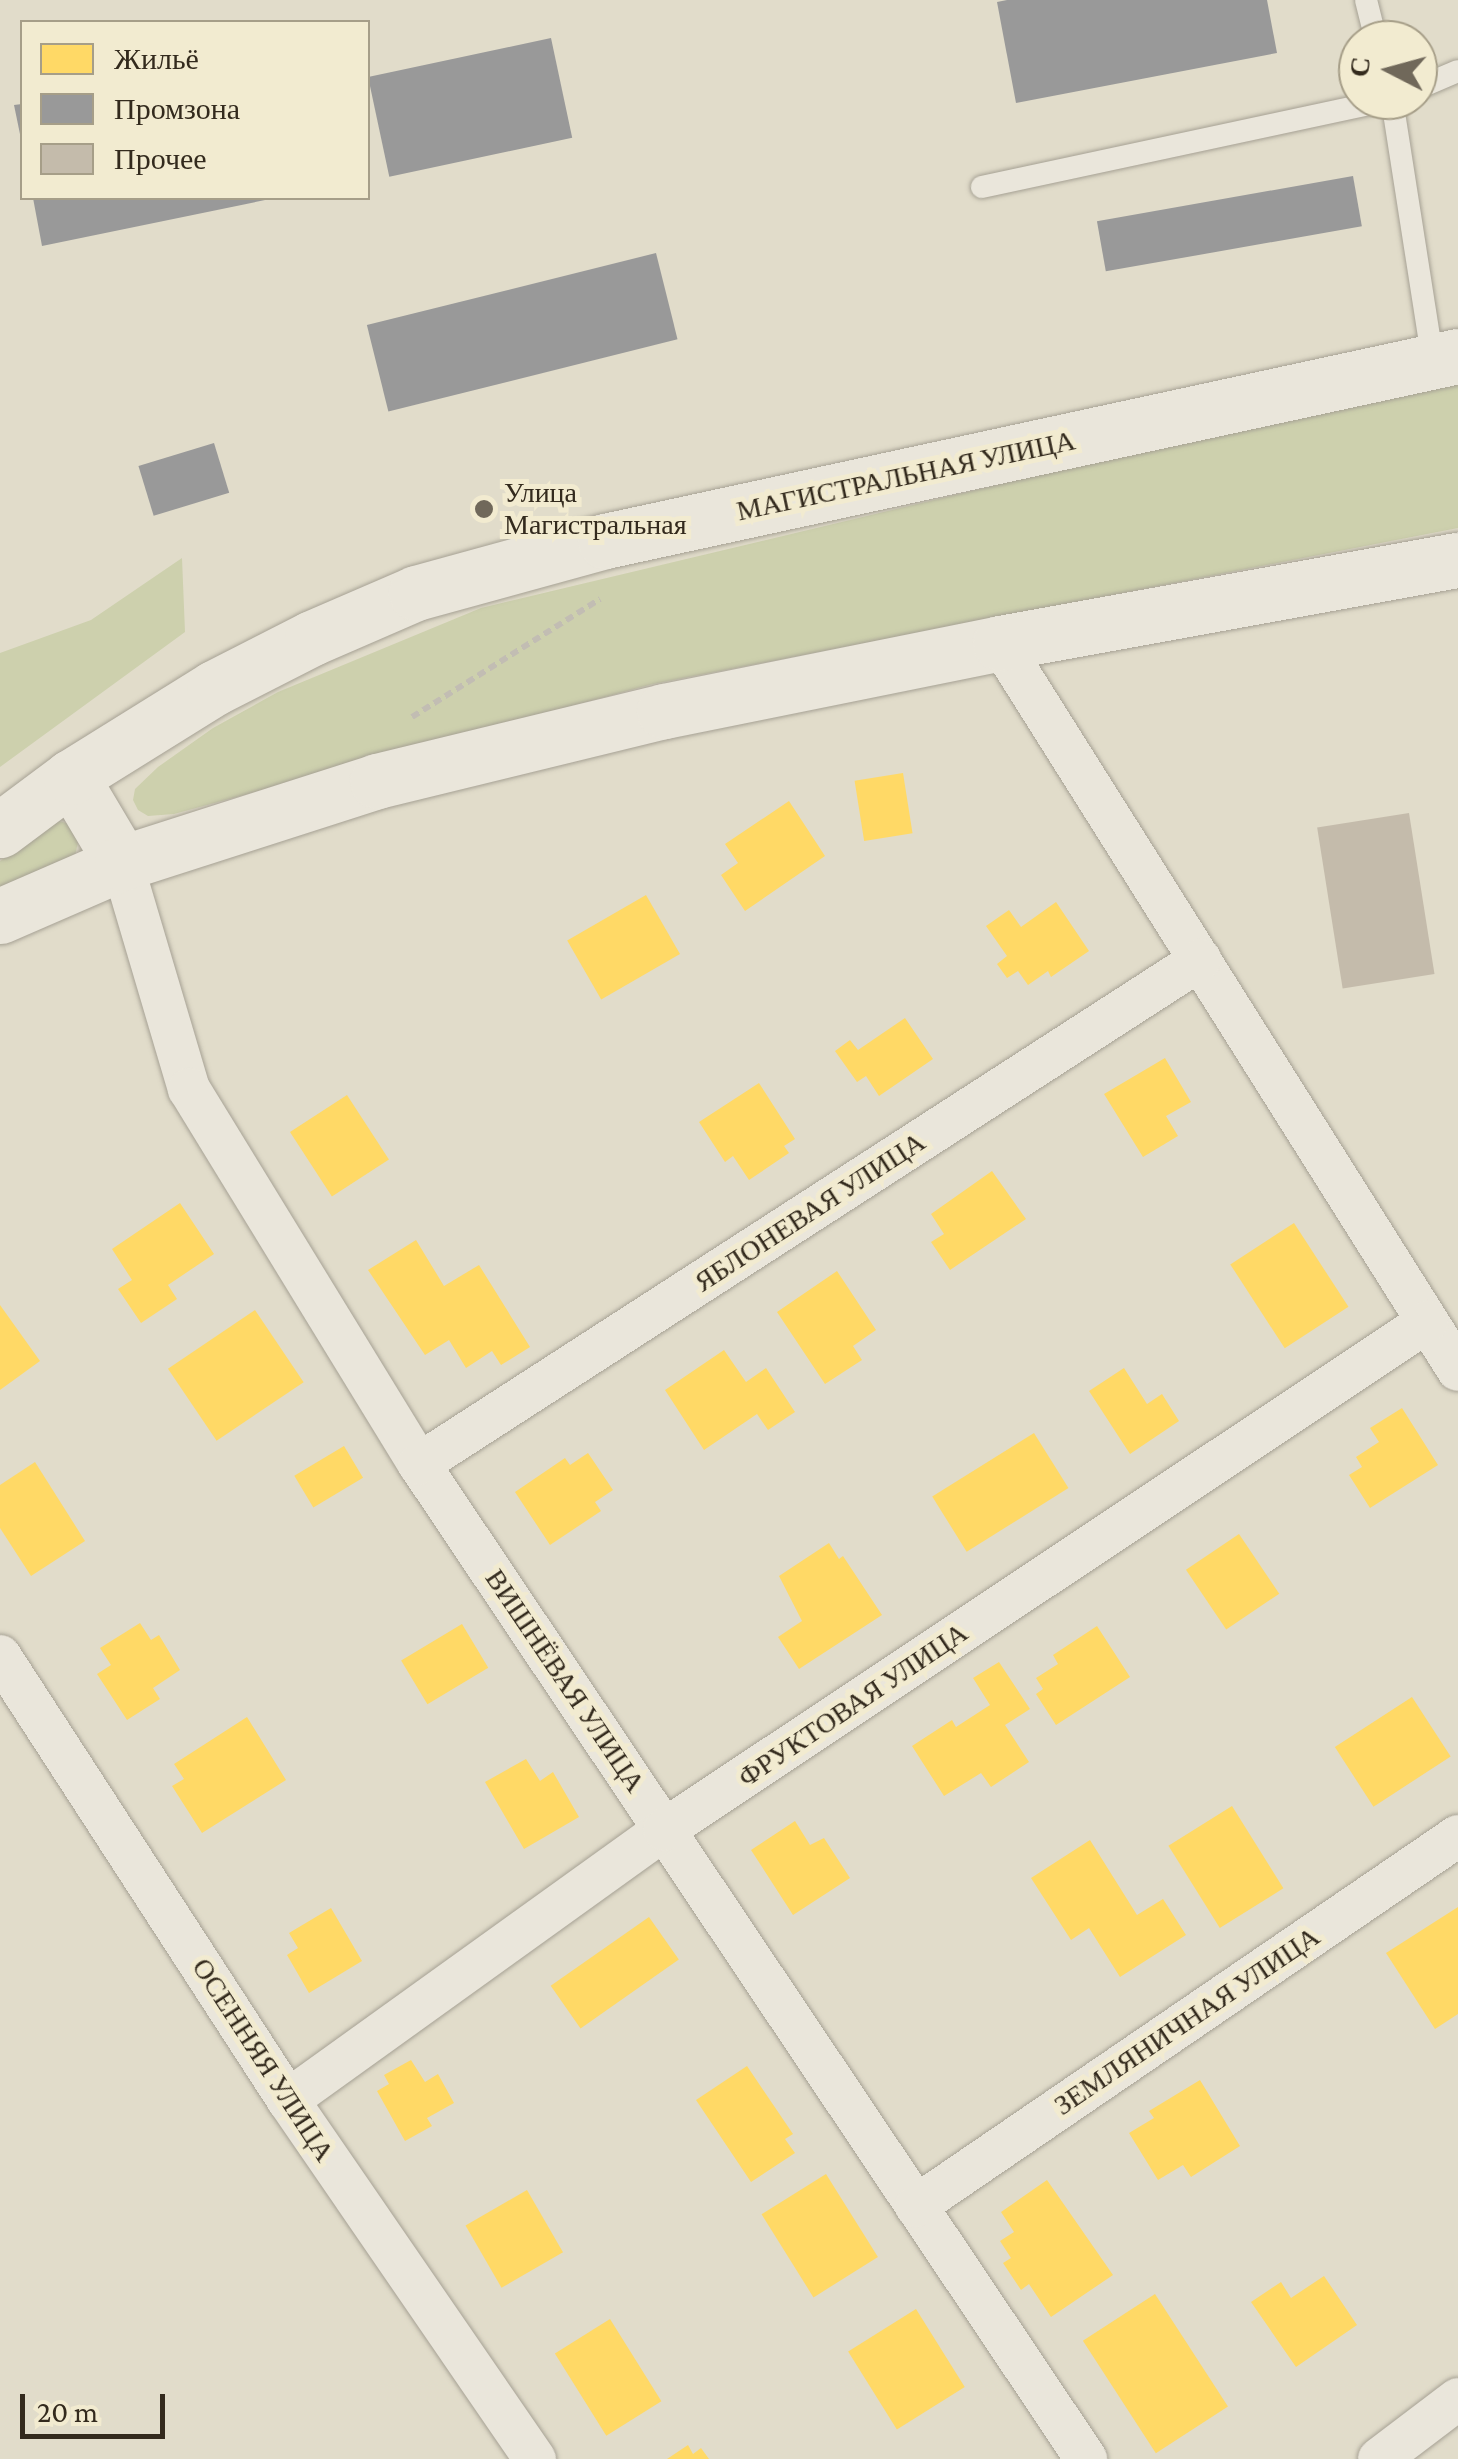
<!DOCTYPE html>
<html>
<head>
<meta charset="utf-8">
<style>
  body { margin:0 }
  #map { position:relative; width:1458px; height:2459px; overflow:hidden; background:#e1dcca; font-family:"Crimson Pro",serif }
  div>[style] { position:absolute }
  .green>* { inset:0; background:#cdd0ad }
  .homes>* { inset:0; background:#ffd966; transform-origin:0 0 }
  .industry>* { inset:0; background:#999; transform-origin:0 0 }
  .building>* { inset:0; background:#c4bbab; transform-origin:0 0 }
  .path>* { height:6px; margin-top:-3px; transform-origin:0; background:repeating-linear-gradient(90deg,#c2bdb3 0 8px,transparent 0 13px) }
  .roads { filter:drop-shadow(0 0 2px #a6a194) drop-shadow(0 0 2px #a6a194) }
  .service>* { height:22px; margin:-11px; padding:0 11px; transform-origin:11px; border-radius:11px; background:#eae6db }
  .minor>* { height:42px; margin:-21px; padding:0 21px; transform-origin:21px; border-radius:21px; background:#eae6db }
  .secondary>* { height:55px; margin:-27.5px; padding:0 27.5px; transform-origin:27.5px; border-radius:27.5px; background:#eae6db }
  .dots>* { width:28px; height:28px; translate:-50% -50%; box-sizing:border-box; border:5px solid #f2ebd0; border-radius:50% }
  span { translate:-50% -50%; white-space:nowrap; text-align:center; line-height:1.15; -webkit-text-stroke:10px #f2ebd0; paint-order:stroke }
  .street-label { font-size:28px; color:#332a1d }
  .poi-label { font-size:28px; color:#332a1d }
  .left { translate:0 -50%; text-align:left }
  .legend { position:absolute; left:20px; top:20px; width:350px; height:180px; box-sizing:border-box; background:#f2ebd0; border:2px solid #a69e88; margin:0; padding:12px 18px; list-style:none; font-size:30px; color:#332a1d }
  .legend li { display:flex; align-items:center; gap:20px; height:50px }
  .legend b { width:50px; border:2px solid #a69e88 }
  .north { position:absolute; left:1338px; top:20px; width:100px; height:100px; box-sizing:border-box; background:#f2ebd0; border:2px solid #a69e88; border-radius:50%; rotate:276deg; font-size:28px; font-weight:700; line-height:40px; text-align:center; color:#332a1d }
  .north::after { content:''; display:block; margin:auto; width:35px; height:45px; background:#70685a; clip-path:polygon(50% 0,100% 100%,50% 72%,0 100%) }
  .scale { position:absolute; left:20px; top:2394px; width:145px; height:45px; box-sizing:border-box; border:5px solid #332a1d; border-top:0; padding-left:12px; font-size:30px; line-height:35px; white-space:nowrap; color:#332a1d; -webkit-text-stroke:8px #f2ebd0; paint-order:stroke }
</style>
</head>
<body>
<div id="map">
  <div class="green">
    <i style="clip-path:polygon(1458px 375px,1458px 528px,653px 684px,174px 814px,148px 816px,138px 810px,133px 800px,135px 789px,158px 767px,213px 728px,278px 692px,481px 608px)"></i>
    <i style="clip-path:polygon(182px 558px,185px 632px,0 767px,0 653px,91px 620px)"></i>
    <i style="clip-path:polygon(59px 821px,73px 825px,80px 834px,74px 860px,0 893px,0 861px)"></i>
  </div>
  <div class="homes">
    <i style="left:903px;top:773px;width:61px;height:49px;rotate:81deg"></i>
    <i style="clip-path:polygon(789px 801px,825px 856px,745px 911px,721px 875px,738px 863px,725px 844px)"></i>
    <i style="left:646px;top:895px;width:68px;height:91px;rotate:60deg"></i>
    <i style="clip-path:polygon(1056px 902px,1089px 951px,1051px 977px,1048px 971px,1028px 985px,1018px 971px,1007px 978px,997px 964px,1007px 956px,986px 926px,1009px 910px,1021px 927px)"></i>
    <i style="clip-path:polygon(905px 1018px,933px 1059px,879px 1096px,866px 1076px,857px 1082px,835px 1051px,850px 1040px,858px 1050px)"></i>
    <i style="clip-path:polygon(1165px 1058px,1191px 1102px,1166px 1116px,1178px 1136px,1143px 1157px,1104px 1094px)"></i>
    <i style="clip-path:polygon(759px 1083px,795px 1139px,784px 1146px,789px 1153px,749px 1180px,733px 1156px,725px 1162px,699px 1122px)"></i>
    <i style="left:347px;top:1095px;width:77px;height:68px;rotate:57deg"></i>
    <i style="clip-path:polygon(992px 1171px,1026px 1219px,950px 1270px,931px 1242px,944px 1234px,931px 1214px)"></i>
    <i style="clip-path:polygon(180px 1203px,214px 1254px,168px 1285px,177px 1299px,141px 1323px,118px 1289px,132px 1280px,112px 1249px)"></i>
    <i style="left:1294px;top:1223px;width:100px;height:76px;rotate:57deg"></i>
    <i style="clip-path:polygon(416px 1240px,444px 1286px,479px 1265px,530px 1347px,501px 1365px,492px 1351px,466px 1368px,449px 1340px,425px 1355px,368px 1270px)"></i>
    <i style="clip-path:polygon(837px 1271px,876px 1330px,853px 1346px,862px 1360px,825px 1384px,777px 1312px)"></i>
    <i style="clip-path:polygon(0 1305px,40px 1361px,0 1390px)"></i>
    <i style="left:255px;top:1310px;width:87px;height:105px;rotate:56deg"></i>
    <i style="clip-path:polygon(724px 1350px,746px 1382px,766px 1368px,795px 1412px,768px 1430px,757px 1414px,704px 1450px,665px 1390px)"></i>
    <i style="clip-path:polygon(1124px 1368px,1147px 1404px,1162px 1394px,1179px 1421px,1130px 1454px,1089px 1391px)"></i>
    <i style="clip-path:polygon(1402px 1408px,1438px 1465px,1370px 1508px,1349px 1475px,1362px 1467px,1356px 1457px,1379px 1442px,1370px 1428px)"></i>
    <i style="left:1034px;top:1433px;width:65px;height:120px;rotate:58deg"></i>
    <i style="left:344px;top:1446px;width:37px;height:58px;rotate:59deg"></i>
    <i style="clip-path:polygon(588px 1453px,613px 1490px,595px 1502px,601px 1511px,550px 1545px,515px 1492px,565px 1458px,570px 1465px)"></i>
    <i style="clip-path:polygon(35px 1462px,85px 1541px,31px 1576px,0 1528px,0 1485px)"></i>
    <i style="left:1239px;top:1534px;width:72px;height:64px;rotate:56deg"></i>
    <i style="clip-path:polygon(829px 1543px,839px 1559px,843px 1556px,882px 1615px,799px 1669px,778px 1637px,802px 1621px,779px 1576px)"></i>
    <i style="clip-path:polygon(140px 1623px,151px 1640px,159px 1635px,180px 1670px,153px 1688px,160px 1699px,127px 1720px,97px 1674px,111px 1665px,100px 1648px)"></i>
    <i style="left:462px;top:1624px;width:51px;height:71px;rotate:59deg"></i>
    <i style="clip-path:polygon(1097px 1626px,1130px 1677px,1056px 1725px,1036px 1694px,1043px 1689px,1036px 1678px,1058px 1664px,1053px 1655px)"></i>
    <i style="clip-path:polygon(999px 1662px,1030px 1709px,1005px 1725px,1029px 1762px,991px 1787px,981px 1773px,944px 1796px,912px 1746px,952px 1720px,956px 1727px,990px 1705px,973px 1678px)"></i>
    <i style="left:1412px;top:1697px;width:71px;height:92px;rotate:57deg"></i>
    <i style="clip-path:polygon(247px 1717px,286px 1780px,202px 1833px,172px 1786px,184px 1779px,174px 1764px)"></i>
    <i style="clip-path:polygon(526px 1759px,540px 1781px,553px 1772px,579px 1817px,524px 1849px,485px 1782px)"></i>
    <i style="left:1232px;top:1806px;width:97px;height:75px;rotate:58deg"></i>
    <i style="clip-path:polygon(795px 1821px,810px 1845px,824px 1838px,850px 1878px,793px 1915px,751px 1850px)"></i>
    <i style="clip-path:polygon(1090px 1840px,1137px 1915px,1163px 1899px,1186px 1935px,1120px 1977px,1089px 1928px,1071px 1940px,1031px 1878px)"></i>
    <i style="clip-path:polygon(1458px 1907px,1458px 2014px,1435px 2029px,1386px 1953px)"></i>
    <i style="clip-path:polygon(331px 1908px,362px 1961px,309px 1993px,287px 1955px,298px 1948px,289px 1933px)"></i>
    <i style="left:649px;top:1917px;width:52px;height:120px;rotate:55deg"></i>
    <i style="clip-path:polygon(411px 2060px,425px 2082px,438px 2074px,454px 2103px,427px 2118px,432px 2126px,405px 2141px,377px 2091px,389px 2084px,384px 2075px)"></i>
    <i style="clip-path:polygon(747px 2066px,793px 2134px,785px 2139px,795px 2153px,751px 2182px,696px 2100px)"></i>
    <i style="clip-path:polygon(1200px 2080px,1240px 2146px,1191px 2177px,1183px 2165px,1158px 2180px,1129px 2133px,1154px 2118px,1149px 2111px)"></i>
    <i style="left:826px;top:2174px;width:98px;height:76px;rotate:58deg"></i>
    <i style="clip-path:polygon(1047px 2180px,1113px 2275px,1051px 2317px,1029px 2284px,1021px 2290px,1003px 2263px,1011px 2258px,1000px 2241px,1014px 2232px,1001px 2212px)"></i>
    <i style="left:527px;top:2190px;width:72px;height:71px;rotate:60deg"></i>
    <i style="clip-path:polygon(1324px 2276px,1357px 2325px,1296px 2367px,1251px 2302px,1281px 2282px,1291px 2298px)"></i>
    <i style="left:1155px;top:2294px;width:134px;height:86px;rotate:57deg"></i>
    <i style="left:916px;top:2309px;width:92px;height:80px;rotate:58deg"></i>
    <i style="left:610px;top:2319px;width:97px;height:65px;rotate:58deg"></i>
    <i style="clip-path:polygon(688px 2445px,693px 2454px,701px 2448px,709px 2459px,667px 2459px)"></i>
  </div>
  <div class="industry">
    <i style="clip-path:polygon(1007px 0,1267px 0,1277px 53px,1016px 103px,997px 2px)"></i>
    <i style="left:551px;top:38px;width:102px;height:187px;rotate:78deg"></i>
    <i style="clip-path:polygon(22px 104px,22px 139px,21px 139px,14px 105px)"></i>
    <i style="left:1353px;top:176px;width:51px;height:260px;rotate:80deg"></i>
    <i style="clip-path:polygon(33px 198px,269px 198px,270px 199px,42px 246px)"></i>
    <i style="left:656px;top:253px;width:89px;height:298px;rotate:76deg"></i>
    <i style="left:214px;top:443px;width:52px;height:79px;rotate:73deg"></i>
  </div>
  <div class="building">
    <i style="left:1409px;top:813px;width:163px;height:93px;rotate:81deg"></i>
  </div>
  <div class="path">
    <i style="left:412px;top:717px;width:222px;rotate:-32.1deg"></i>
  </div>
  <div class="roads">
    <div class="service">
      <i style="left:1366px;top:0;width:41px;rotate:76deg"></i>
      <i style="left:1418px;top:88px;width:43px;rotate:-23deg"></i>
      <i style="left:1392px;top:100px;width:265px;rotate:81.1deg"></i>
      <i style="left:982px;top:187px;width:416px;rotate:-12.1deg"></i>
    </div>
    <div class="minor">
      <i style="left:1000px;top:643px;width:859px;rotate:57.79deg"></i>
      <i style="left:122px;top:863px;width:236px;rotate:73.5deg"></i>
      <i style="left:189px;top:1089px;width:440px;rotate:58.5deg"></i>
      <i style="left:419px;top:1464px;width:1198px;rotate:56.16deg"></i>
      <i style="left:419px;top:1464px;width:930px;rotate:-32.84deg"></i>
      <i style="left:0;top:1656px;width:529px;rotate:57.03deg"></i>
      <i style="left:288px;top:2100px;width:436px;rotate:55.5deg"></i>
      <i style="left:288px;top:2100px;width:463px;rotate:-35.7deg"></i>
      <i style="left:664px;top:1830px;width:917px;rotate:-33.66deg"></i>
      <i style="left:916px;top:2206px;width:656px;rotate:-34.32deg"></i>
      <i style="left:1379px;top:2459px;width:99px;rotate:-37.2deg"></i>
    </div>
    <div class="secondary">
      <i style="left:71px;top:777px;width:100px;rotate:59.3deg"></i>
      <i style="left:0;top:830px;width:89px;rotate:-36.7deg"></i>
      <i style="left:71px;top:777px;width:168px;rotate:-31.9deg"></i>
      <i style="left:214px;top:688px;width:110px;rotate:-27deg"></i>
      <i style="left:312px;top:638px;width:113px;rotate:-23.4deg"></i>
      <i style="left:416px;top:593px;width:196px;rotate:-15.4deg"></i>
      <i style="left:605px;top:541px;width:873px;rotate:-12.24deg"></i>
      <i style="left:0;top:916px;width:133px;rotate:-23.5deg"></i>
      <i style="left:122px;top:863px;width:268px;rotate:-17.8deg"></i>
      <i style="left:377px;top:781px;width:295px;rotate:-13.7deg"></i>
      <i style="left:664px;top:711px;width:343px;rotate:-11.4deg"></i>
      <i style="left:1000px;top:643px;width:465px;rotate:-10.3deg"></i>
    </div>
  </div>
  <div class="dots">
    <i style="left:484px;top:509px;background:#70685a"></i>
  </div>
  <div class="street-label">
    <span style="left:906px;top:476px;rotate:-12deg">МАГИСТРАЛЬНАЯ УЛИЦА</span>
    <span style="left:810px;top:1212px;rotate:-33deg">ЯБЛОНЕВАЯ УЛИЦА</span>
    <span style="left:565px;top:1681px;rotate:56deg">ВИШНЁВАЯ УЛИЦА</span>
    <span style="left:853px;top:1705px;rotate:-34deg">ФРУКТОВАЯ УЛИЦА</span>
    <span style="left:1187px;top:2021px;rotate:-34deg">ЗЕМЛЯНИЧНАЯ УЛИЦА</span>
    <span style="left:263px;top:2060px;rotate:57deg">ОСЕННЯЯ УЛИЦА</span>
  </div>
  <div class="poi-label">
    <span class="left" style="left:504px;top:509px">Улица<br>Магистральная</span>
  </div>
  <ul class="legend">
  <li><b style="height:28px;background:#ffd966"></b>Жильё</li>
  <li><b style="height:28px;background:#999"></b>Промзона</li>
  <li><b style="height:28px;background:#c4bbab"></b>Прочее</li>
  </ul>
  <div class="north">С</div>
  <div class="scale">20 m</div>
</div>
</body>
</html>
